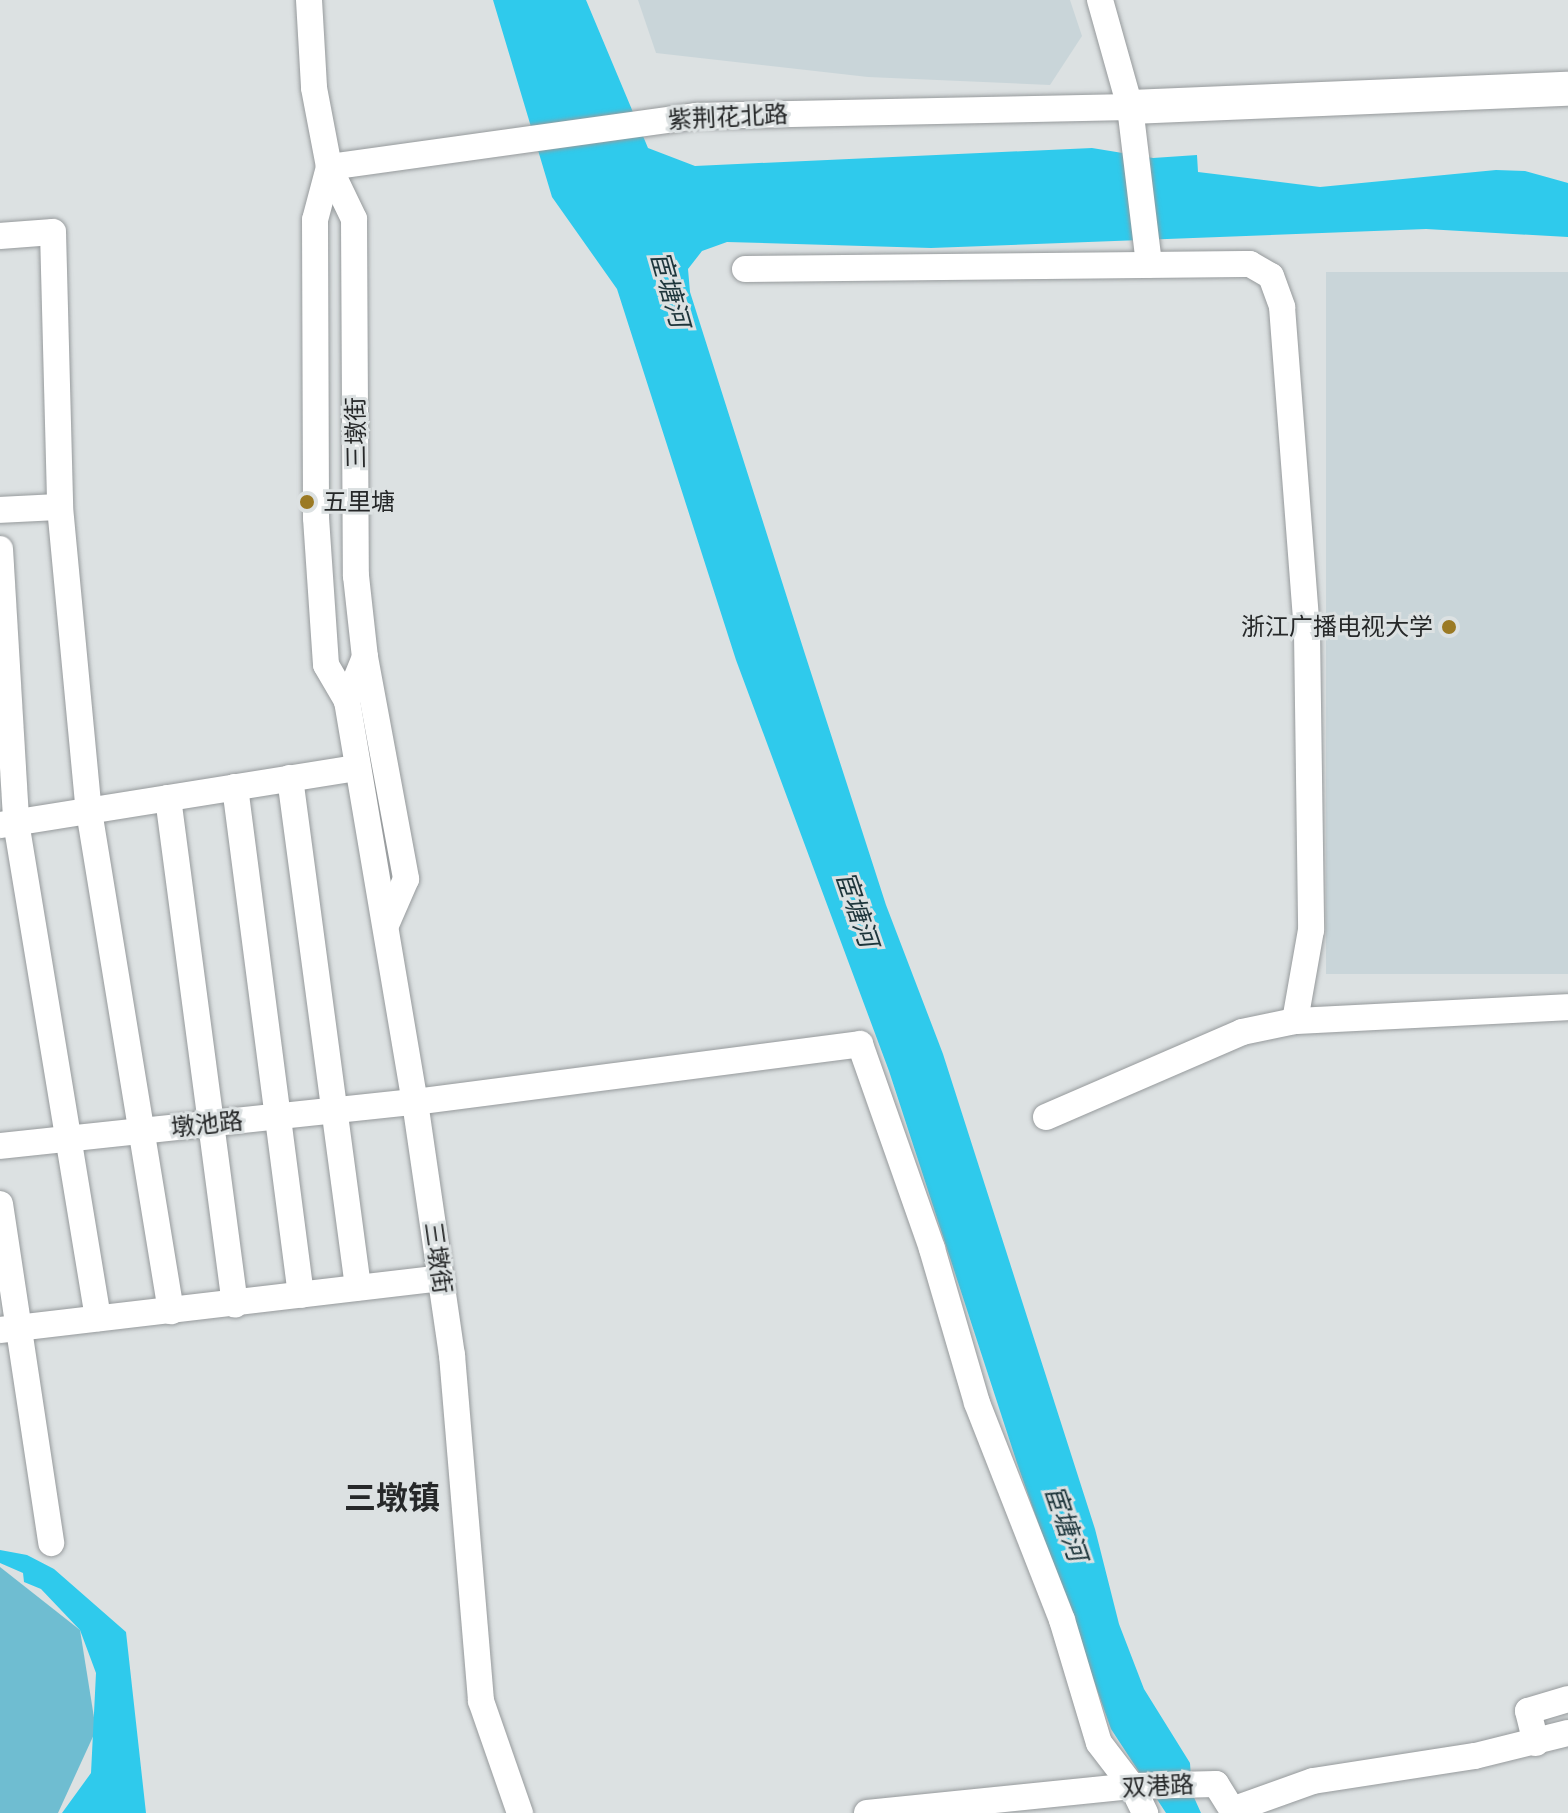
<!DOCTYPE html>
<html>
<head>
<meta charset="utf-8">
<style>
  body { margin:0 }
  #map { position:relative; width:1568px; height:1813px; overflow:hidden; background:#dce1e2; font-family:"IBM Plex Sans","Noto Sans SC",sans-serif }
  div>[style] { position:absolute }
  .built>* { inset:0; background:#c9d5d9; transform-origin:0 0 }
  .green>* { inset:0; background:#6fbdd1 }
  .water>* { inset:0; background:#2fcaec }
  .roads { filter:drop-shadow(0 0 2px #969a9c) drop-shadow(0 0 2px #969a9c) }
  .minor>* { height:26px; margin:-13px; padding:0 13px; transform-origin:13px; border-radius:13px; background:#fff }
  .major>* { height:34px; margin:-17px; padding:0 17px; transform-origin:17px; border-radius:17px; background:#fff }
  .dots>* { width:22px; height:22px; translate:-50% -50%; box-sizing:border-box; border:4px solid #dce1e2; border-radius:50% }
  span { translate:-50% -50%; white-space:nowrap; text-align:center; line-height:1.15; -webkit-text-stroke:6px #dce1e2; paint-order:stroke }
  .street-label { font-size:24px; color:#262829 }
  .poi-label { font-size:24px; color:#262829 }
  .left { translate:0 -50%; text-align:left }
  .right { translate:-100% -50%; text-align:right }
  .water-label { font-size:26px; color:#1d353b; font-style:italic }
  .district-label { font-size:32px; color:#262829; font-weight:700 }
</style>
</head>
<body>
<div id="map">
  <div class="built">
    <i style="clip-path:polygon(638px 0,1070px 0,1082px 36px,1050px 85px,868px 77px,656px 53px)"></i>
    <i style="left:1568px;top:272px;width:702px;height:242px;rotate:90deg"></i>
  </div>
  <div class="green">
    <i style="clip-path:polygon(0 1567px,80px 1630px,96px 1730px,58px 1813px,0 1813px)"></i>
  </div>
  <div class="water">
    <i style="clip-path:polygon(493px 0,586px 0,648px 148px,695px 166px,1092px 148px,1153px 158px,1197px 155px,1198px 172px,1320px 187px,1496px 170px,1525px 171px,1568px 183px,1568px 237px,1426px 229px,931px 248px,727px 242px,702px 251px,688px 269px,690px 292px,804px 651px,886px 905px,943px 1054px,1095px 1529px,1119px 1624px,1144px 1689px,1190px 1763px,1192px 1793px,1201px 1813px,1166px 1813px,1111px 1729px,1017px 1463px,889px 1071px,736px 660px,617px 289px,552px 197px)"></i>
    <i style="clip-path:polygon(0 1550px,27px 1555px,54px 1569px,126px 1632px,146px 1813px,62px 1813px,91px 1773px,96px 1673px,80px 1630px,41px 1589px,24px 1582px,23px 1573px,0 1563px)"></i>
  </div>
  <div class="roads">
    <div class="minor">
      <i style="left:309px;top:0;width:88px;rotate:86.7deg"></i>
      <i style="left:314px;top:88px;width:80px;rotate:79.2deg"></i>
      <i style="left:329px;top:167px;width:58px;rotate:64.3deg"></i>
      <i style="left:354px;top:219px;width:357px;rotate:89.7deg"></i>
      <i style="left:356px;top:576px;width:81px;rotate:83.7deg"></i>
      <i style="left:365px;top:657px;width:48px;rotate:112.2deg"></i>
      <i style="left:1100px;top:0;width:111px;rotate:74.3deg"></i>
      <i style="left:1130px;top:107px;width:159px;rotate:83.1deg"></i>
      <i style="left:329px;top:167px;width:55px;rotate:104.8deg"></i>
      <i style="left:315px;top:220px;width:298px;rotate:89.8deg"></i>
      <i style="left:316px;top:518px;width:147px;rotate:86.1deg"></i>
      <i style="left:326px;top:665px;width:42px;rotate:59.7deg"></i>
      <i style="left:347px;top:701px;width:407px;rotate:80.4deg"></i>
      <i style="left:415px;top:1102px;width:256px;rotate:81.7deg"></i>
      <i style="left:452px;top:1355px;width:347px;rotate:85.2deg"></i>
      <i style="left:481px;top:1701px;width:119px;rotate:70.8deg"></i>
      <i style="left:329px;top:167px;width:371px;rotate:-7.9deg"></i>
      <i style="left:696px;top:116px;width:434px;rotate:-1.2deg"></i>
      <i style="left:0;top:236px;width:53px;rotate:-4.3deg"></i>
      <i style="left:53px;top:232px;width:275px;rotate:88.5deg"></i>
      <i style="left:60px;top:507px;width:305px;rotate:84.6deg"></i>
      <i style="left:89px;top:811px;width:507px;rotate:80.69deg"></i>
      <i style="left:745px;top:269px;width:505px;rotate:-0.57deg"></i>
      <i style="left:1250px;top:264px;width:24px;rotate:30deg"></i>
      <i style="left:1271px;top:276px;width:33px;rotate:70deg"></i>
      <i style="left:1282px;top:307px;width:327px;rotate:85.6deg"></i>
      <i style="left:1307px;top:633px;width:297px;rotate:89.2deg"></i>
      <i style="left:1311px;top:930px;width:92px;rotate:100deg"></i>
      <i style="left:0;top:510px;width:60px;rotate:-2.9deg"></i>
      <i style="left:0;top:549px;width:273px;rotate:86.6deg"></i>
      <i style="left:16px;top:822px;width:503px;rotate:80.61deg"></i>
      <i style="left:365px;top:657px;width:226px;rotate:79.5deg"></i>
      <i style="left:406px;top:879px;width:50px;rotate:113.5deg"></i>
      <i style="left:290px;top:778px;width:514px;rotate:82.39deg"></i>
      <i style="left:235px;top:787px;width:512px;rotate:82.6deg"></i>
      <i style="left:168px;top:798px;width:511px;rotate:82.47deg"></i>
      <i style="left:0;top:825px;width:361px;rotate:-9.1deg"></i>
      <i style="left:1046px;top:1117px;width:214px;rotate:-23.4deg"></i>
      <i style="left:1242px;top:1032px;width:54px;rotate:-11.7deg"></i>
      <i style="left:1295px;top:1021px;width:273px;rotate:-2.9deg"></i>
      <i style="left:0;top:1146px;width:417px;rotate:-6.1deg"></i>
      <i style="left:415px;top:1102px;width:449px;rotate:-7.4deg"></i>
      <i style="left:860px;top:1044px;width:217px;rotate:70.6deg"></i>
      <i style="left:932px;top:1249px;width:160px;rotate:73.7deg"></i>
      <i style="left:977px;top:1403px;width:233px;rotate:68.6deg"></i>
      <i style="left:1062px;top:1620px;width:128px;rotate:73.3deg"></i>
      <i style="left:1099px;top:1743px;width:54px;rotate:52.5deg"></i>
      <i style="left:1132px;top:1786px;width:30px;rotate:64deg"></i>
      <i style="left:0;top:1204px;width:343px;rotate:81.4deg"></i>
      <i style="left:0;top:1330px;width:444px;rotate:-6.7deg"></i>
      <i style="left:1536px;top:1743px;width:33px;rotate:-104deg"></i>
      <i style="left:1528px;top:1711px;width:42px;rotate:-16.7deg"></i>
      <i style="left:867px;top:1813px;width:268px;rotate:-5.8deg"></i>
      <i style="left:1134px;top:1786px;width:82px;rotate:-1.4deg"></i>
      <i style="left:1216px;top:1784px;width:31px;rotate:58deg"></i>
      <i style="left:1232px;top:1810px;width:86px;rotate:-19.7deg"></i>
      <i style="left:1313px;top:1781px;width:164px;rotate:-8.8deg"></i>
      <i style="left:1475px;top:1756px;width:96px;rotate:-13.9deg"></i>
    </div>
    <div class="major">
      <i style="left:1130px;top:107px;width:438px;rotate:-2.4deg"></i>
    </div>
  </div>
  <div class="dots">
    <i style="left:307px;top:502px;background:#9b7a24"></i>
    <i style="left:1449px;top:627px;background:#9b7a24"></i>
  </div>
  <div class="street-label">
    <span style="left:728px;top:117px;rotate:-3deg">紫荆花北路</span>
    <span style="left:356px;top:433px;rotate:-91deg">三墩街</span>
    <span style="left:207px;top:1124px;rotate:-6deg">墩池路</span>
    <span style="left:438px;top:1258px;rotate:82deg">三墩街</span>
    <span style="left:1158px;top:1786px;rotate:-3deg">双港路</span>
  </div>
  <div class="poi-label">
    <span class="left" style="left:323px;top:502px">五里塘</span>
    <span class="right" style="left:1433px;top:627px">浙江广播电视大学</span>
  </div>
  <div class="water-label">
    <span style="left:670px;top:289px;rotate:74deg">宦塘河</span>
    <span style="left:857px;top:909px;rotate:71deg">宦塘河</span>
    <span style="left:1066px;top:1523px;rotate:71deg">宦塘河</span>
  </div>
  <div class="district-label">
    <span style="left:392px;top:1497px">三墩镇</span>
  </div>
</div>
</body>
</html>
